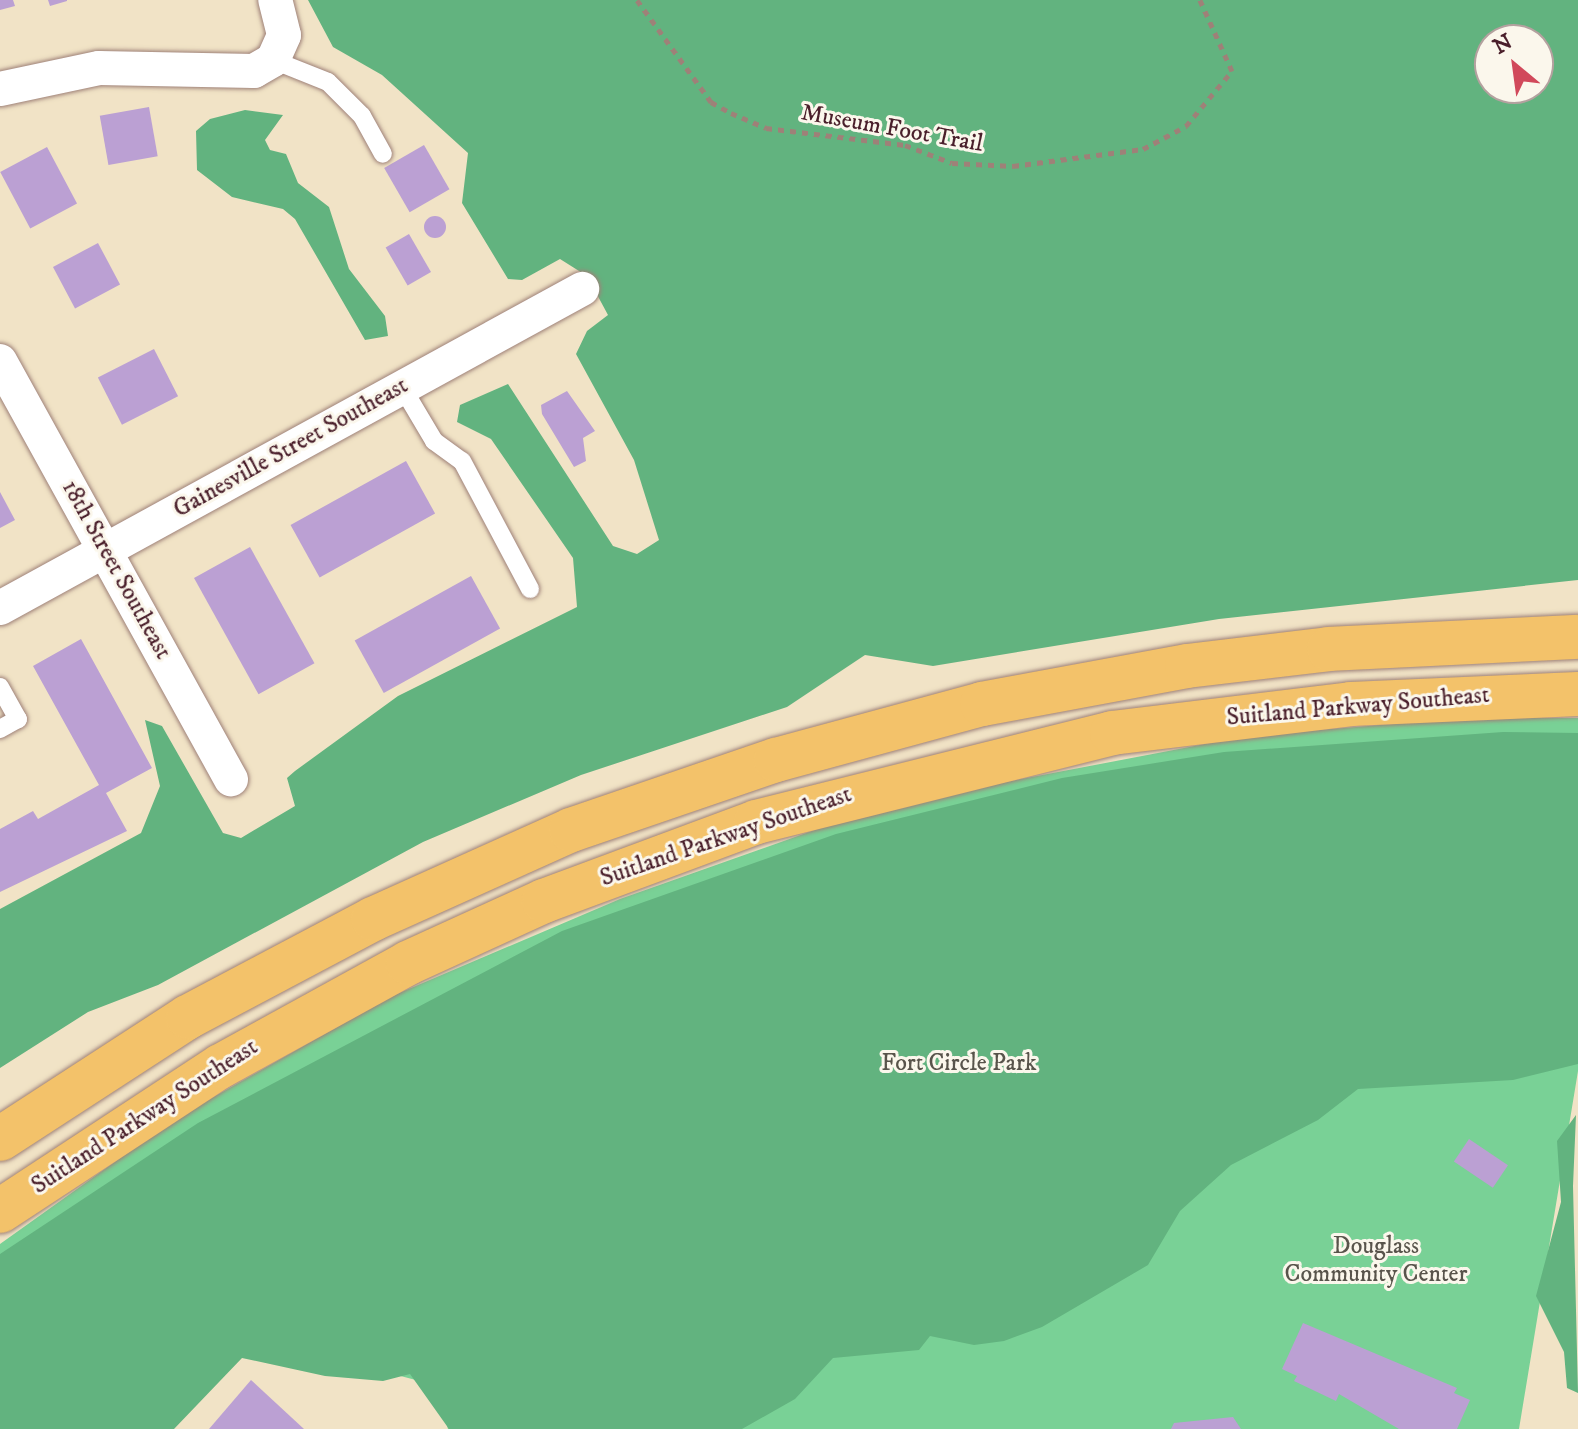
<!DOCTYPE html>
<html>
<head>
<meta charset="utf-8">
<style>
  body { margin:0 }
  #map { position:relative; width:1578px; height:1429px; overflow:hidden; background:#f1e3c6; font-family:"IM FELL DW Pica",serif }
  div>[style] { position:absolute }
  .green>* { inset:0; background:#79d196 }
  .forest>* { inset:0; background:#62b37f }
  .building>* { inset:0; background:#bba0d3; transform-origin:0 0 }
  .round { border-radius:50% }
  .path>* { height:5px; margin-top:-2.5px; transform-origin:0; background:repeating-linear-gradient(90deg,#9e8178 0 6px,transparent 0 12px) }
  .roads { filter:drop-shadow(0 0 2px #9e8178) drop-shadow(0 0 2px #9e8178) }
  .service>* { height:18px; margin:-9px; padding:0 9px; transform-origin:9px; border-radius:9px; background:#fff }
  .minor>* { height:34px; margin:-17px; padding:0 17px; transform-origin:17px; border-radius:17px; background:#fff }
  .trunk>* { height:44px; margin:-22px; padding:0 22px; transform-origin:22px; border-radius:22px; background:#f3c26a }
  span { translate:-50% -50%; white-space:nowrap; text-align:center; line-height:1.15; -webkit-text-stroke:6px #fbf7ec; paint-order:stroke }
  .street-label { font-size:24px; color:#4a1f2b }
  .park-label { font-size:24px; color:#58544b }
  .north { position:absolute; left:1474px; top:24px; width:80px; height:80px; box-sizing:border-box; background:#fbf7ec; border:2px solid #b4a19f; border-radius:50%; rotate:331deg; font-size:22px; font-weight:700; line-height:32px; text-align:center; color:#4a1f2b }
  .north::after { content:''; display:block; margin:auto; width:28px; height:36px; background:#d1495b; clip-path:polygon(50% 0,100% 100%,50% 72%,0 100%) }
</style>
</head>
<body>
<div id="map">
  <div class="green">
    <i style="clip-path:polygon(1467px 718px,1578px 718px,1578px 1071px,1519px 1429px,448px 1429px,435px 1385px,240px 1334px,0 1429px,0 1244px,175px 1119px,390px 997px,620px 899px,885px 805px,1247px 736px)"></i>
  </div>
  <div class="forest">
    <i style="clip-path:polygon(evenodd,308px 0,1578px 0,1578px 580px,1219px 619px,933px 666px,865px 655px,787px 707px,581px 775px,423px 842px,158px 985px,88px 1012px,0 1068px,0 909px,141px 833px,160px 786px,145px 720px,162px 726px,223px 833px,241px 838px,295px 806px,287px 778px,295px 771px,398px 696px,577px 607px,573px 558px,491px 439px,457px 422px,460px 405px,508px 384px,613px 546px,637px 554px,659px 540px,634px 460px,576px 354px,587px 331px,608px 315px,587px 276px,560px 259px,522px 280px,508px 279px,462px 203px,468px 153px,382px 75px,333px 47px,308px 0,1490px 40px,1538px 40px,1538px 88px,1490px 88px,1490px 40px)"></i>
    <i style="clip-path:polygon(245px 110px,283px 115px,265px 140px,270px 150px,286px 154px,298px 183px,329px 207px,349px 269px,385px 316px,388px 336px,365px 340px,295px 219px,283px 209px,232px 197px,197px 170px,196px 131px,210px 119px)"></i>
    <i style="clip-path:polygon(1503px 732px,1578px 733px,1578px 1064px,1513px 1080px,1358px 1089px,1318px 1120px,1231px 1165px,1180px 1211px,1148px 1265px,1042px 1327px,1004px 1341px,974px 1345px,930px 1336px,919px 1350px,833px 1358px,795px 1399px,742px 1429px,449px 1429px,410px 1374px,383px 1381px,325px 1376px,242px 1358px,174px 1429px,0 1429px,0 1254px,198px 1123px,562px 931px,836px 834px,1062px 778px,1224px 752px)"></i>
    <i style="clip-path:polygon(1576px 1115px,1573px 1186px,1578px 1393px,1567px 1388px,1564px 1352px,1536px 1296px,1561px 1202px,1557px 1141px)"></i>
  </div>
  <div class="building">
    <i style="clip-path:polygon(0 0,13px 0,15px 6px,0 10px)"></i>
    <i style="clip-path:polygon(48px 0,67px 0,67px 1px,50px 6px)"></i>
    <i style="left:149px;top:107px;width:50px;height:50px;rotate:80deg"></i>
    <i style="left:424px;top:145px;width:51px;height:46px;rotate:60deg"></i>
    <i style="left:47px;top:147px;width:64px;height:53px;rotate:62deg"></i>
    <i class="round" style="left:424px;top:216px;width:22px;height:22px"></i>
    <i style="left:409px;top:234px;width:44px;height:27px;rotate:60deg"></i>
    <i style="left:98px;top:243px;width:47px;height:51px;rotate:62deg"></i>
    <i style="left:154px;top:349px;width:53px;height:63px;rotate:63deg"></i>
    <i style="clip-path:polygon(567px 391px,595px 431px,583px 438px,586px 461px,574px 467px,542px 414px,541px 405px)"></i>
    <i style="left:406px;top:461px;width:60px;height:132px;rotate:61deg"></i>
    <i style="clip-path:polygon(0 492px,15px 520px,0 528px)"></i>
    <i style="left:250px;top:547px;width:133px;height:64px;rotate:61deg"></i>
    <i style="left:471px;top:576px;width:60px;height:133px;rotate:61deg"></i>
    <i style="clip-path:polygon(81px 639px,152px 768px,106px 793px,127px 831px,0 892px,0 829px,33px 811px,38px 819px,99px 785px,33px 666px)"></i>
    <i style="left:1469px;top:1139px;width:47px;height:27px;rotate:34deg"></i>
    <i style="clip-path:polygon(1303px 1323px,1457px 1388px,1454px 1393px,1470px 1400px,1457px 1429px,1399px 1429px,1339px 1394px,1336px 1401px,1294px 1381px,1297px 1376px,1282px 1369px)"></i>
    <i style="clip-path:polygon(251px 1380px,304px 1429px,209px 1429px)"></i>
    <i style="clip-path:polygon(1233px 1417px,1241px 1429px,1171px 1429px,1174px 1423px)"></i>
  </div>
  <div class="path">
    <i style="left:637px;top:0;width:126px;rotate:54deg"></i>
    <i style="left:711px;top:102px;width:23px;rotate:29deg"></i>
    <i style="left:731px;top:113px;width:38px;rotate:23deg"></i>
    <i style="left:766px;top:128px;width:140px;rotate:7deg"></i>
    <i style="left:905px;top:145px;width:50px;rotate:21deg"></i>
    <i style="left:952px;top:163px;width:61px;rotate:2.8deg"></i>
    <i style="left:1013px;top:166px;width:131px;rotate:-7.5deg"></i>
    <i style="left:1143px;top:149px;width:49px;rotate:-28.1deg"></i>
    <i style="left:1186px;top:126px;width:72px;rotate:-50.1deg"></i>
    <i style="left:1232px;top:71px;width:78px;rotate:-114.3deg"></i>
  </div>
  <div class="roads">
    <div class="service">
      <i style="left:273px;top:60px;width:59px;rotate:21.8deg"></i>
      <i style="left:328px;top:82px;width:48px;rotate:45deg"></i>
      <i style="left:362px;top:116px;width:43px;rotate:61.1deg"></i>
      <i style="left:402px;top:387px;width:63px;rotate:59.3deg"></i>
      <i style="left:434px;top:441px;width:34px;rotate:36deg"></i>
      <i style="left:462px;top:461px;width:145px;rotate:62deg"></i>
      <i style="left:0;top:687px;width:37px;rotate:61deg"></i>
      <i style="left:18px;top:719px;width:21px;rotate:151deg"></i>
    </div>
    <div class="minor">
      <i style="left:0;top:89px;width:101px;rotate:-12deg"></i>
      <i style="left:99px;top:68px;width:155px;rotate:1.1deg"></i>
      <i style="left:254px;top:71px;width:22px;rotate:-30deg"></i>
      <i style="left:273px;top:60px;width:27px;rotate:-66deg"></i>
      <i style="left:284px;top:35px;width:36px;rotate:-104deg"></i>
      <i style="left:0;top:361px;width:478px;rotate:61.1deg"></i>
      <i style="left:0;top:608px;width:664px;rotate:-28.73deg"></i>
    </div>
    <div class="trunk">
      <i style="left:0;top:1139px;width:224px;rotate:-33deg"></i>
      <i style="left:188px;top:1017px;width:209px;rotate:-27.9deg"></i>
      <i style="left:373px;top:919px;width:217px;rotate:-24.2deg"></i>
      <i style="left:571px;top:830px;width:217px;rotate:-18.9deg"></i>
      <i style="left:776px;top:760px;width:213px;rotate:-15.2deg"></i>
      <i style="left:982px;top:704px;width:208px;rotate:-10.5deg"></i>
      <i style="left:1187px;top:666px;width:143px;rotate:-6.8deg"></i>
      <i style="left:1329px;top:649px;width:249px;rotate:-2.8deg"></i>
      <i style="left:0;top:1211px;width:264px;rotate:-33.3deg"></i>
      <i style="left:221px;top:1066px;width:213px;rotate:-28.8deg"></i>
      <i style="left:408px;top:963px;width:149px;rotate:-24.5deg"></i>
      <i style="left:544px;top:901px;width:226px;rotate:-20.4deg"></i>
      <i style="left:756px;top:822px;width:367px;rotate:-14deg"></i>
      <i style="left:1112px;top:733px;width:241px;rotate:-6.9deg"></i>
      <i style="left:1351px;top:704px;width:227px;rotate:-2.5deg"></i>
    </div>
  </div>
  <div class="street-label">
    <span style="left:892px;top:129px;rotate:10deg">Museum Foot Trail</span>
    <span style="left:291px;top:448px;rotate:-29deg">Gainesville Street Southeast</span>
    <span style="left:116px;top:570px;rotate:61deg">18th Street Southeast</span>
    <span style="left:1358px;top:707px;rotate:-5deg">Suitland Parkway Southeast</span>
    <span style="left:726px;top:837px;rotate:-19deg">Suitland Parkway Southeast</span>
    <span style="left:145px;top:1117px;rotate:-33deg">Suitland Parkway Southeast</span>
  </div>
  <div class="park-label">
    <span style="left:959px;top:1064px">Fort Circle Park</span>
    <span style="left:1376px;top:1261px">Douglass<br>Community Center</span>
  </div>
  <div class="north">N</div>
</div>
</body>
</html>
